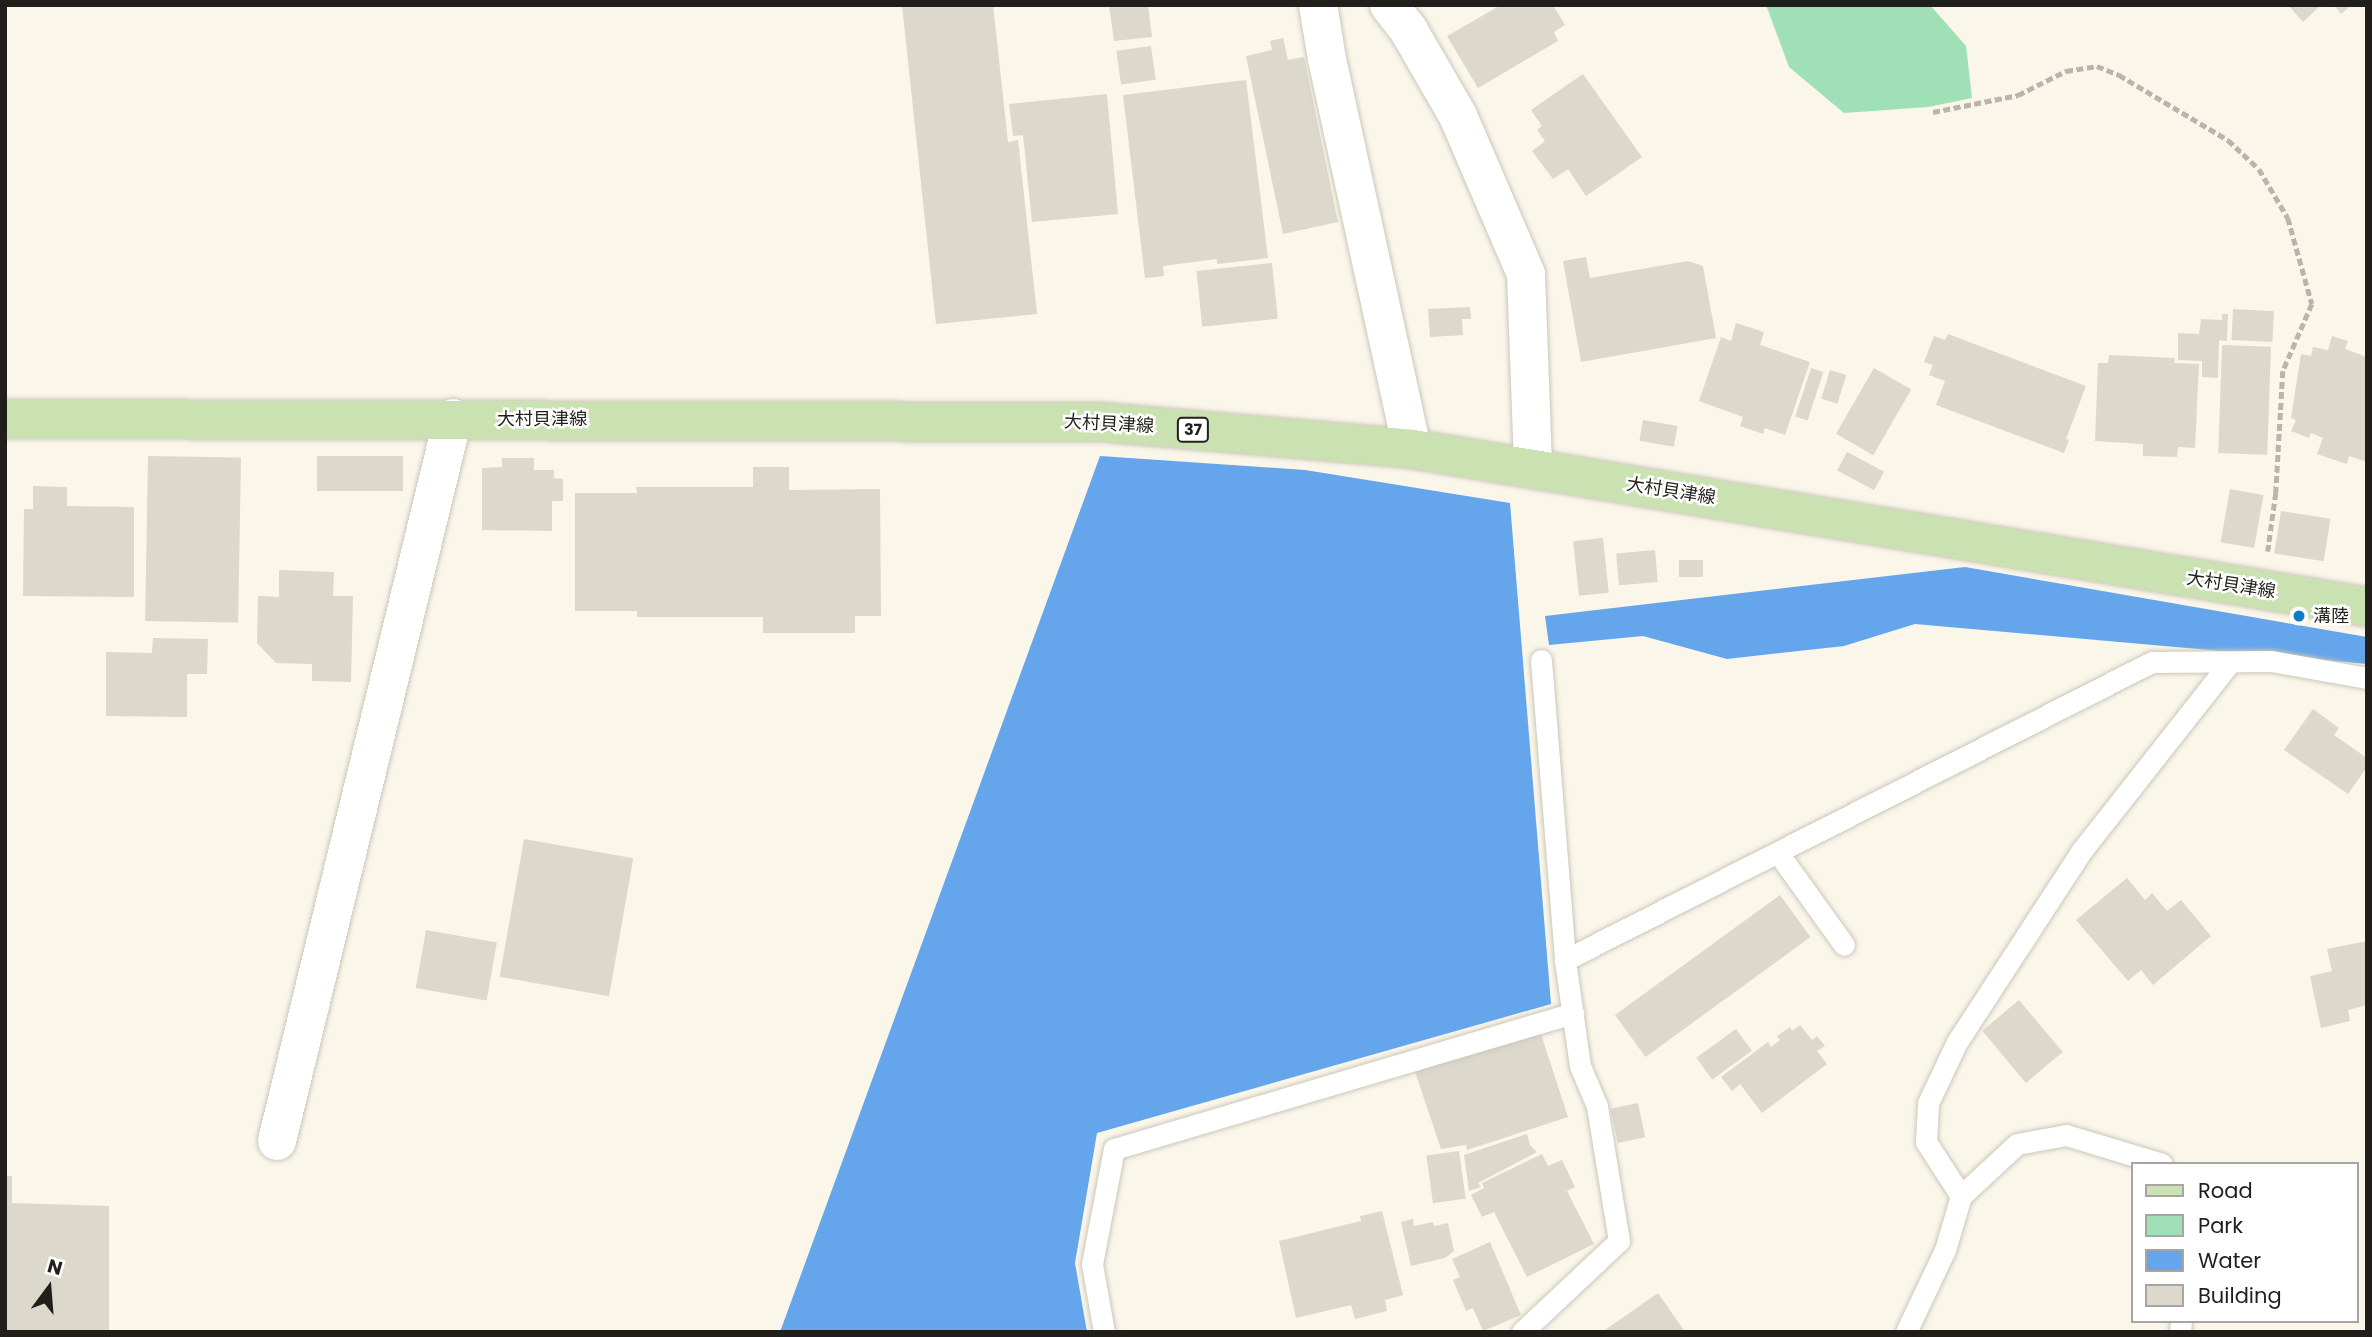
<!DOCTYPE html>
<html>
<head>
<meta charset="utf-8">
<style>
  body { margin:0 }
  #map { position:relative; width:2372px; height:1337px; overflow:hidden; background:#faf6e9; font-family:Poppins,"Noto Sans JP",sans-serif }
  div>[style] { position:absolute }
  .green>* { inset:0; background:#9fe0b6 }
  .water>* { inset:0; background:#64a5ec }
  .building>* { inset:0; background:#dcd8cb; transform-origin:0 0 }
  .path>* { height:4.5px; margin-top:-2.25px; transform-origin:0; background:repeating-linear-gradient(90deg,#b9b5ab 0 7px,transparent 0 10.5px) }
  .roads { filter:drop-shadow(0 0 2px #cac7ba) drop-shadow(0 0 2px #cac7ba) }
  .service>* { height:21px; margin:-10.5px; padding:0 10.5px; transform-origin:10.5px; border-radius:10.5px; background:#fff }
  .minor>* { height:38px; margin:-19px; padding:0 19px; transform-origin:19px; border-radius:19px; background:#fff }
  .primary>* { height:38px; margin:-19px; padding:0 19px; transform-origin:19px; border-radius:19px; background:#cae1b1 }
  .dots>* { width:19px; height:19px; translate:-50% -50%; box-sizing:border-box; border:4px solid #fff; border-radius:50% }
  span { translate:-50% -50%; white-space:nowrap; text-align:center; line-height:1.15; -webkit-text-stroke:5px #fff; paint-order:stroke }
  .shield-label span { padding:2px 5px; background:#fff; border:2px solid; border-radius:5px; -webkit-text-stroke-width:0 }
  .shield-label { font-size:16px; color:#211f1b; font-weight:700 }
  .street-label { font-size:18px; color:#211f1b }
  .poi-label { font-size:18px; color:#211f1b }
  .left { translate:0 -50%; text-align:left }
  .frame { position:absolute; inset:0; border:7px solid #211f1b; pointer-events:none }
  .legend { position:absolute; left:2131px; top:1162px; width:228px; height:161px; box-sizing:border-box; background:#fff; border:2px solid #a6a5a4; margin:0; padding:9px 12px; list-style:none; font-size:21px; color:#211f1b }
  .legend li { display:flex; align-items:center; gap:14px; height:35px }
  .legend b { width:35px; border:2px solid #a6a5a4 }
  .north { position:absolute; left:14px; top:1253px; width:70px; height:70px; -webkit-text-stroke:5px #fff; paint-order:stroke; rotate:16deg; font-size:19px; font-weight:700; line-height:28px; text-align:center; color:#211f1b }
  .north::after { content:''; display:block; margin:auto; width:24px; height:32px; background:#211f1b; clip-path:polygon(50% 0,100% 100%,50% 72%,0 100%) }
</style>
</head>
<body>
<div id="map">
  <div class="green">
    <i style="clip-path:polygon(1766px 5px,1930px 5px,1966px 46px,1972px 98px,1928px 107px,1844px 113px,1789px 67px)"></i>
  </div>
  <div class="water">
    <i style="clip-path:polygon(1100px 456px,1305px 470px,1510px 503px,1551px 1004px,1097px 1133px,1075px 1263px,1087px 1332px,780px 1332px)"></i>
    <i style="clip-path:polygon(1965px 567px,2367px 637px,2367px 664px,1915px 624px,1844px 646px,1727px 659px,1643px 636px,1549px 645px,1545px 616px)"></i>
  </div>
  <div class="building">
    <i style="clip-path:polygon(902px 5px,993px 5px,1008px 142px,1018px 140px,1037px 314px,936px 324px)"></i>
    <i style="clip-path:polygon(1109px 5px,1148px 5px,1152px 37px,1114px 41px)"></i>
    <i style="clip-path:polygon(1501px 5px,1553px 5px,1565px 25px,1554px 32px,1558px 41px,1478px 88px,1447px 36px)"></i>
    <i style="clip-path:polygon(2288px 5px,2321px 5px,2303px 22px)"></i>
    <i style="clip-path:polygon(2334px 5px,2352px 5px,2341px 14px)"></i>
    <i style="clip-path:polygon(1283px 38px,1288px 60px,1304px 57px,1338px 222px,1283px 234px,1246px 56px,1272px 50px,1270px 41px)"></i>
    <i style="left:1151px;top:46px;width:34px;height:35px;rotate:82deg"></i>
    <i style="clip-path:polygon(1583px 74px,1642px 157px,1586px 196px,1568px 169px,1553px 179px,1532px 151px,1545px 141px,1537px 130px,1542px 126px,1531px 110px)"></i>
    <i style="clip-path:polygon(1246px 80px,1268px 258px,1217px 264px,1217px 259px,1163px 266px,1164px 276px,1145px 278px,1123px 95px)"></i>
    <i style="clip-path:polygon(1107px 94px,1118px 214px,1032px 222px,1023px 135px,1013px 136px,1009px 104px)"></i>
    <i style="clip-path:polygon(1586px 257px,1590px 278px,1688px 261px,1703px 266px,1716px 338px,1581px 362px,1563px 261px)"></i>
    <i style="left:1272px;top:263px;width:56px;height:76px;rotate:84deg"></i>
    <i style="clip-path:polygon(1470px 307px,1471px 319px,1462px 319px,1463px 335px,1430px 337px,1428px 309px)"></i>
    <i style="left:2233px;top:309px;width:41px;height:31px;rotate:3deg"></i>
    <i style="clip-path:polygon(2222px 314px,2228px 314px,2227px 341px,2219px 340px,2218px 378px,2202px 377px,2202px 361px,2178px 360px,2178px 333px,2199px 334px,2201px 319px,2222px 320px)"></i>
    <i style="clip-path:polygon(1736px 323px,1764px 332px,1760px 345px,1810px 362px,1785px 435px,1765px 428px,1763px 434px,1740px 426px,1743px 417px,1699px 401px,1721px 337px,1731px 341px)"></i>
    <i style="clip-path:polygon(1948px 334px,2086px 386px,2066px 439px,2069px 440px,2064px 453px,1936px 405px,1945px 381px,1929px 375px,1933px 365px,1924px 362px,1934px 336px,1945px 340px)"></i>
    <i style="clip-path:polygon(2332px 336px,2348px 341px,2345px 349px,2367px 357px,2367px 462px,2349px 456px,2347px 464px,2317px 454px,2323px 438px,2311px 433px,2309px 438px,2291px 431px,2296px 420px,2291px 418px,2301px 354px,2311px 356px,2313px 347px,2328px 350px)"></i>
    <i style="left:2222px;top:345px;width:49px;height:108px;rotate:2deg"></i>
    <i style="clip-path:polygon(2109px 355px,2175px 358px,2174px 363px,2199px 364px,2195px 448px,2178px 447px,2177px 457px,2143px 456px,2143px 444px,2095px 441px,2098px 363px,2108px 363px)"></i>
    <i style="left:1811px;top:368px;width:13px;height:51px;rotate:18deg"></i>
    <i style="left:1874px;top:368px;width:43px;height:76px;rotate:30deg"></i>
    <i style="left:1830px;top:370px;width:17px;height:30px;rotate:17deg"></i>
    <i style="left:1643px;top:420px;width:35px;height:21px;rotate:10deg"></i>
    <i style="left:1847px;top:452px;width:42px;height:21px;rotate:28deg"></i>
    <i style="left:148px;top:456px;width:93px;height:165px;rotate:1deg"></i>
    <i style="left:317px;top:456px;width:86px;height:35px"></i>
    <i style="clip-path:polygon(502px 458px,534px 458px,534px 470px,554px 470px,554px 478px,563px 479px,563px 501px,552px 501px,552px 531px,482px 530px,482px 468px,502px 467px)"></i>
    <i style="clip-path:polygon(753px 467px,789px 467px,789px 490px,880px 489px,881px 616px,855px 616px,855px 633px,763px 633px,763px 617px,637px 617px,637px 611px,575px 611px,575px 493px,637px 493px,636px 487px,753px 487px)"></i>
    <i style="clip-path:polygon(33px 486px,67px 487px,67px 506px,134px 507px,134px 597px,23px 596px,24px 509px,33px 509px)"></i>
    <i style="left:2230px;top:489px;width:34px;height:54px;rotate:10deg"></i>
    <i style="left:2281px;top:511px;width:50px;height:43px;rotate:9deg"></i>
    <i style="left:1603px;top:538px;width:55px;height:30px;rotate:84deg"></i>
    <i style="left:1655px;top:550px;width:32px;height:39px;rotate:85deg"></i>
    <i style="left:1679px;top:560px;width:24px;height:17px"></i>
    <i style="clip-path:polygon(279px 570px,334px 572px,333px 596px,353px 596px,351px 682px,312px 681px,312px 664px,276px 663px,257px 643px,258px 596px,279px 597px)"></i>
    <i style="clip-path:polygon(153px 638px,208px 639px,207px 674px,187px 674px,187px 717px,106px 716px,106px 652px,152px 653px)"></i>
    <i style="clip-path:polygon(2313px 709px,2339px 728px,2334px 735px,2367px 758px,2367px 767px,2348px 794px,2284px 750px)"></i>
    <i style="left:524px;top:839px;width:111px;height:140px;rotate:10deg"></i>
    <i style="clip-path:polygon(2127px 878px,2145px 900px,2152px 893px,2167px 911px,2181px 900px,2211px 936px,2153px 985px,2141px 970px,2128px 981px,2076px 920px)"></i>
    <i style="left:1780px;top:895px;width:52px;height:204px;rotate:54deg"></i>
    <i style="left:426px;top:930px;width:72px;height:59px;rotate:10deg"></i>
    <i style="clip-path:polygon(2367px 941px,2367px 1005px,2348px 1010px,2350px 1021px,2321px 1028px,2310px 976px,2332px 971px,2327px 949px)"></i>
    <i style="left:2019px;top:1000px;width:68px;height:48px;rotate:50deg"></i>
    <i style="clip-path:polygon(1800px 1025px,1812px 1040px,1817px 1036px,1825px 1046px,1817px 1051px,1827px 1064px,1762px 1113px,1740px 1084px,1732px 1091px,1721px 1077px,1768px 1042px,1771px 1047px,1780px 1040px,1777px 1036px,1790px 1027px,1792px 1031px)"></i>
    <i style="left:1736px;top:1029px;width:27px;height:49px;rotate:54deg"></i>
    <i style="clip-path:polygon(1540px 1031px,1568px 1117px,1467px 1150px,1466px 1145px,1441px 1149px,1415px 1072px)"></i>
    <i style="left:1638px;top:1103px;width:35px;height:28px;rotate:78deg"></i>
    <i style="clip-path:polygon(1527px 1134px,1530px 1145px,1537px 1152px,1478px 1183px,1481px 1187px,1469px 1191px,1464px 1155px)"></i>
    <i style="left:1459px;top:1151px;width:48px;height:33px;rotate:82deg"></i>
    <i style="clip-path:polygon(1542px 1154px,1548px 1166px,1562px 1160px,1575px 1187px,1567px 1191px,1594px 1244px,1527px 1277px,1494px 1212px,1482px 1217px,1471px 1195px,1484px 1188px,1482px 1183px)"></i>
    <i style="clip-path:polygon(5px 1176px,12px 1176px,12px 1203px,109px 1206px,109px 1332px,5px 1332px)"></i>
    <i style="clip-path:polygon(1382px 1211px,1403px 1295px,1385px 1300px,1387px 1311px,1355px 1319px,1351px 1305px,1296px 1318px,1279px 1241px,1361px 1221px,1360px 1216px)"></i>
    <i style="clip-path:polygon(1413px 1219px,1414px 1226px,1433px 1222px,1434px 1226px,1448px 1223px,1454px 1251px,1445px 1258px,1411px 1266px,1401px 1222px)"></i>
    <i style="clip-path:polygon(1490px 1242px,1521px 1315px,1483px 1331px,1473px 1308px,1466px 1311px,1453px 1280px,1460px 1277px,1452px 1259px)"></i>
    <i style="clip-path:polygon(1658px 1293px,1685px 1332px,1602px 1332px)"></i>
  </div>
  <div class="path">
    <i style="left:1933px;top:112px;width:87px;rotate:-11.3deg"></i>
    <i style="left:2018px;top:95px;width:54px;rotate:-26.6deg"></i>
    <i style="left:2066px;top:71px;width:31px;rotate:-9deg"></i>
    <i style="left:2097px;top:66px;width:24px;rotate:22deg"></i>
    <i style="left:2119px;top:75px;width:127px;rotate:30.8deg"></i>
    <i style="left:2228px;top:140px;width:42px;rotate:43.1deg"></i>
    <i style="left:2259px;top:169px;width:57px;rotate:59.4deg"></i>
    <i style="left:2288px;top:218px;width:89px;rotate:74.4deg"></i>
    <i style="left:2312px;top:304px;width:73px;rotate:113.4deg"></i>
    <i style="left:2283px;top:371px;width:122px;rotate:93.3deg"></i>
    <i style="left:2276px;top:493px;width:59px;rotate:97.9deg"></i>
  </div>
  <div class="roads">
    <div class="service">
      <i style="left:1541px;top:660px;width:301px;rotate:85.4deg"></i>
      <i style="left:1778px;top:853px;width:113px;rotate:54.3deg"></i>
      <i style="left:1961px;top:1196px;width:76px;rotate:-42.9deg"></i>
      <i style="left:2017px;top:1144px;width:50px;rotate:-10.4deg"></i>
      <i style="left:2066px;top:1135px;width:100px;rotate:16.8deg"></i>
      <i style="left:1104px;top:1332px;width:69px;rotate:-100deg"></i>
      <i style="left:1092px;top:1264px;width:117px;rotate:-79.2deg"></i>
      <i style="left:1114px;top:1149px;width:479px;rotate:-16.5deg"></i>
      <i style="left:1522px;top:1332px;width:133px;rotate:-43.2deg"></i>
      <i style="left:1619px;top:1241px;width:137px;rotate:-99.3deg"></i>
      <i style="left:1597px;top:1106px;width:43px;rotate:-113deg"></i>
      <i style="left:1580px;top:1066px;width:107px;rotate:-98.1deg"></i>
      <i style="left:1565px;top:960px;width:658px;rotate:-26.92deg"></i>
      <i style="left:2152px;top:662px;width:119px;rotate:-0.5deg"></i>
      <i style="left:2271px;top:661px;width:97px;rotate:10deg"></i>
      <i style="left:1906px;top:1332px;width:91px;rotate:-64.6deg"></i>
      <i style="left:1945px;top:1250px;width:56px;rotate:-73.5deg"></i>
      <i style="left:1961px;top:1196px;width:64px;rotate:-122.9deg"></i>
      <i style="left:1926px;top:1142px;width:39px;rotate:-87deg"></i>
      <i style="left:1928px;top:1103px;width:68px;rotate:-64.6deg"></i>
      <i style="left:1957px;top:1042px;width:230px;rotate:-56.9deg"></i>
      <i style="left:2083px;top:849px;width:238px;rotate:-51.8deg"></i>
      <i style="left:2180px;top:1332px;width:11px;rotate:-85deg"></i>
    </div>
    <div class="minor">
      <i style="left:1318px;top:5px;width:55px;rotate:80.5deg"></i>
      <i style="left:1327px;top:59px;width:399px;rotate:77.7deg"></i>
      <i style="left:1389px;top:5px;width:33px;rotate:52deg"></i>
      <i style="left:1409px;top:31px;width:98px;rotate:60deg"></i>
      <i style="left:1458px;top:116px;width:172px;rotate:66.7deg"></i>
      <i style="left:1526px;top:274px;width:194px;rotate:87.9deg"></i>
      <i style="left:277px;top:1141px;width:744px;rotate:-76.32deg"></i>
    </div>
    <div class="primary">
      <i style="left:5px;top:419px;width:1095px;rotate:0.16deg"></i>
      <i style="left:1100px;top:422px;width:313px;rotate:4.9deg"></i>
      <i style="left:1412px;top:449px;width:968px;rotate:9.39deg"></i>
    </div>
  </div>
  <div class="dots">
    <i style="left:2299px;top:616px;background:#137bc6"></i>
  </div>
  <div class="shield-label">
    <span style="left:1193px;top:430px">37</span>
  </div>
  <div class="street-label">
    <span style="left:542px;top:419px">大村貝津線</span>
    <span style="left:1109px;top:424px;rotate:3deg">大村貝津線</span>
    <span style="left:1671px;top:491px;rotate:9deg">大村貝津線</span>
    <span style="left:2231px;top:585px;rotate:9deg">大村貝津線</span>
  </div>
  <div class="poi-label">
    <span class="left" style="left:2313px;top:616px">溝陸</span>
  </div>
  <div class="frame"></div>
  <ul class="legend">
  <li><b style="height:9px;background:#cae1b1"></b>Road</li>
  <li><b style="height:19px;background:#9fe0b6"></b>Park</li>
  <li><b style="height:19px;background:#64a5ec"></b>Water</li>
  <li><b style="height:19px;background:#dcd8cb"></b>Building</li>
  </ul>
  <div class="north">N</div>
</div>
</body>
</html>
